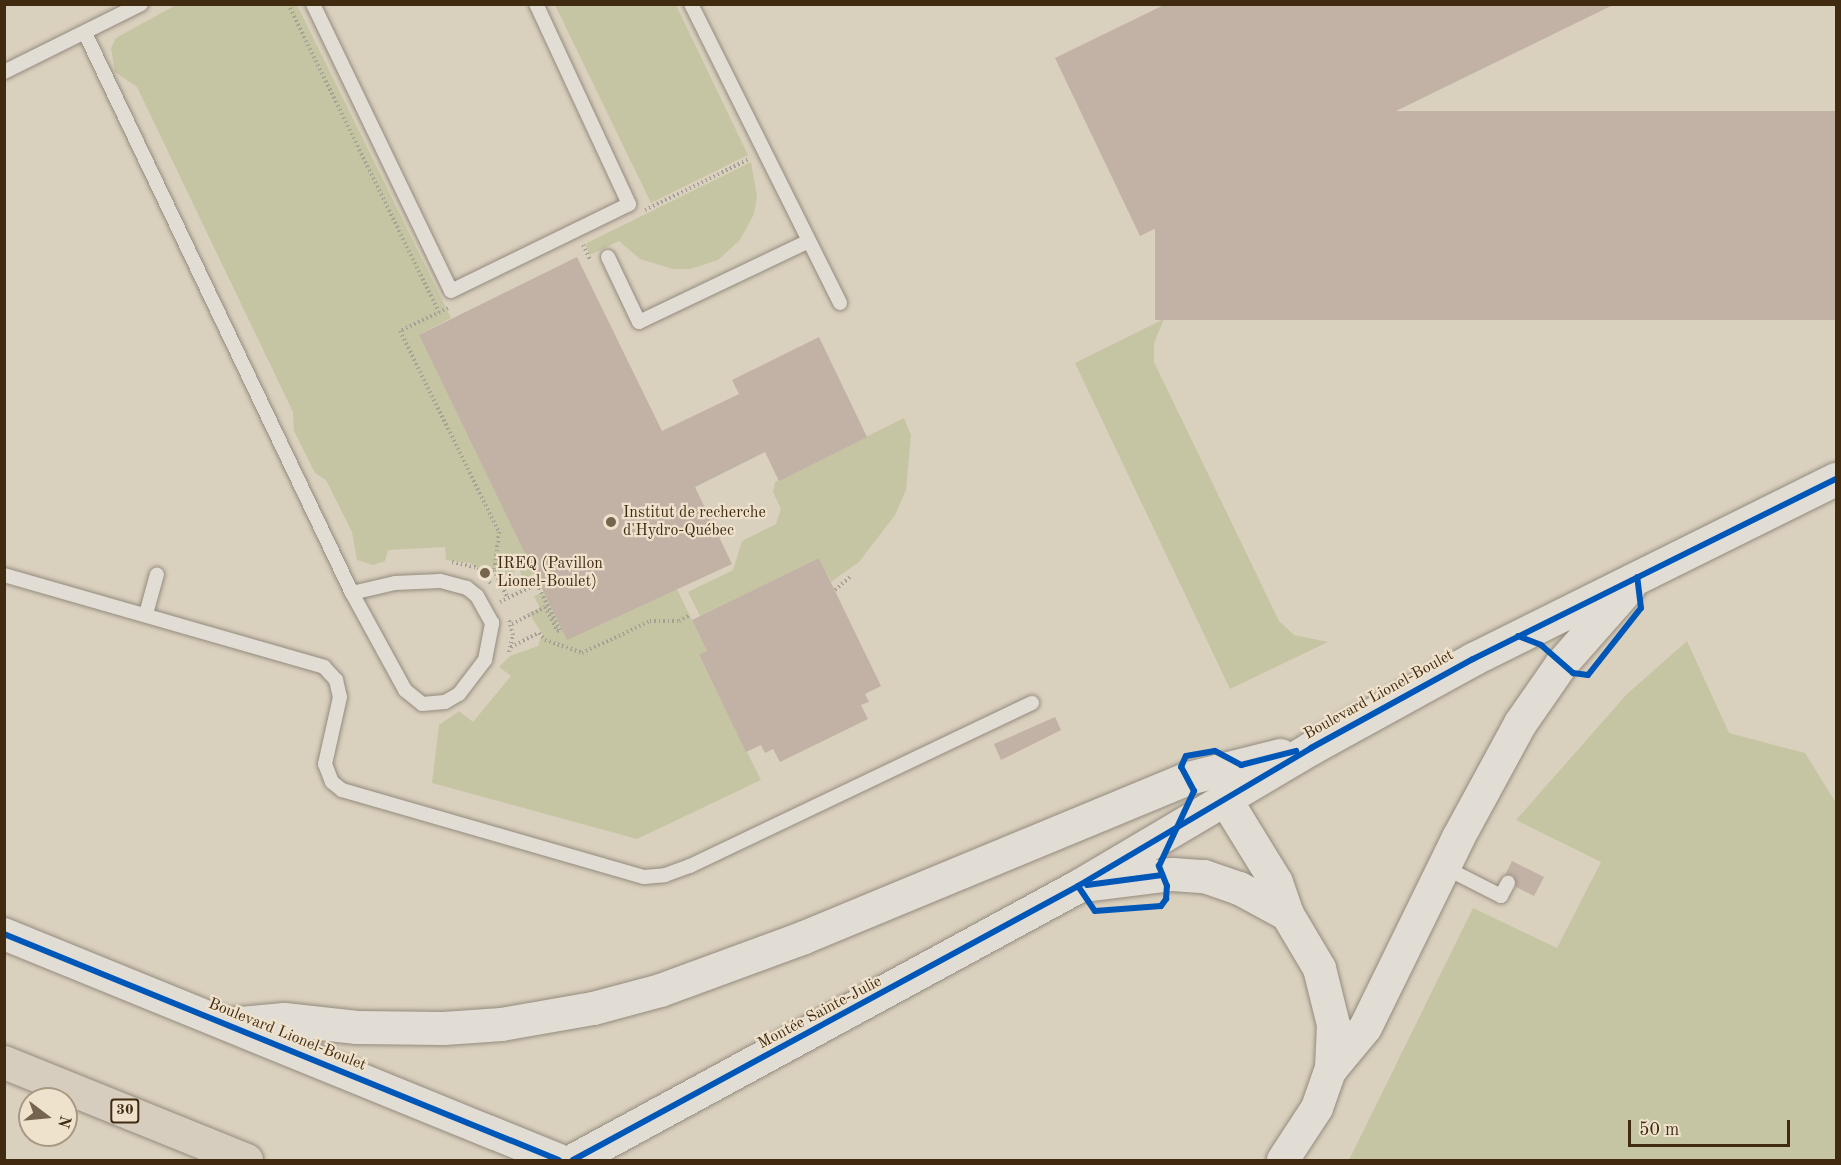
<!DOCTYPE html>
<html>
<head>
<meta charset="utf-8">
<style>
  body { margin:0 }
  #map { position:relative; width:1841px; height:1165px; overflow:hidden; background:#dad0be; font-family:"Old Standard TT",serif }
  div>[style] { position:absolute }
  .green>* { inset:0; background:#c5c5a3 }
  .building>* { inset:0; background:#c2b1a5; transform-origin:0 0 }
  .path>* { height:4px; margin-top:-2px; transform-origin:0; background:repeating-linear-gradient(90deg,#a5a096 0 1.5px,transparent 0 4.5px) }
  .roads { filter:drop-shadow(0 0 2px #948b7e) drop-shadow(0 0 2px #948b7e) }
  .service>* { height:14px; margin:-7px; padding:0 7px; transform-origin:7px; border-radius:7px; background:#e2ddd4 }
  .tertiary>* { height:32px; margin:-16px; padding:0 16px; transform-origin:16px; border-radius:16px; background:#e2ddd4 }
  .secondary>* { height:33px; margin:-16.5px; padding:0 16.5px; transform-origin:16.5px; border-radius:16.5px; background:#e2ddd4 }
  .motorway>* { height:33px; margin:-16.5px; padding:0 16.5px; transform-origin:16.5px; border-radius:16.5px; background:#d7cdbf }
  .cycleway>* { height:6px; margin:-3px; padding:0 3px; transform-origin:3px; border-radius:3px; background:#0057b8 }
  .dots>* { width:16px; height:16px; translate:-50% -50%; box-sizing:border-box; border:3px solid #efe2cd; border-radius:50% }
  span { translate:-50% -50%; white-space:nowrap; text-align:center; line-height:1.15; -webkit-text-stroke:4.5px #efe2cd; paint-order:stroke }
  .shield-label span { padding:2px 4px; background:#efe2cd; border:2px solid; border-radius:4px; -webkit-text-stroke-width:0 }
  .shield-label { font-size:15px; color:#402b11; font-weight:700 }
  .poi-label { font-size:16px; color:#402b11 }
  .left { translate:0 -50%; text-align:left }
  .street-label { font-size:16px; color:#402b11 }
  .frame { position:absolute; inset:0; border:6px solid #402b11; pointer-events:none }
  .north { position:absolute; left:18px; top:1087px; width:60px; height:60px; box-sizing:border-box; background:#efe2cd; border:2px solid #a99982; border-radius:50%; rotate:106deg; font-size:16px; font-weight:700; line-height:24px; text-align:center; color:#402b11 }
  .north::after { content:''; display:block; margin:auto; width:21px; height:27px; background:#76654e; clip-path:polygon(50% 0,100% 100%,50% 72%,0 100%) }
  .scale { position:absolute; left:1628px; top:1120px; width:162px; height:27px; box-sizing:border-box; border:3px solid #402b11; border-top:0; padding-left:8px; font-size:18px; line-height:21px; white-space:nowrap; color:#402b11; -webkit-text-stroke:4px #efe2cd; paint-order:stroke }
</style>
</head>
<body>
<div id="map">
  <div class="green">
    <i style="clip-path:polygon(176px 5px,297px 5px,451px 318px,419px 335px,535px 573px,523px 579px,519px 569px,500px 578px,491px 567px,483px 571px,470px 563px,446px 560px,445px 547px,388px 550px,385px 561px,373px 565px,357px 560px,352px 532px,326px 480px,315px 473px,294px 431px,293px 412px,137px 87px,115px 72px,111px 48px,116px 38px)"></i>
    <i style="clip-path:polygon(555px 5px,676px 5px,748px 155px,651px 203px)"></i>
    <i style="clip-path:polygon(751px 162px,757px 196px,754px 214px,740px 240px,718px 260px,690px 269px,673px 269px,640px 259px,619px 241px,590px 255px,585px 244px)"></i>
    <i style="clip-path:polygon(1164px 319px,1154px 343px,1154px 362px,1279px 621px,1294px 635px,1328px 642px,1230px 689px,1075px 363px)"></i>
    <i style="clip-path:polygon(904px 418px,911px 435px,906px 490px,895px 515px,859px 562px,831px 582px,819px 558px,700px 616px,688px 592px,733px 570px,742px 541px,776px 524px,781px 509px,773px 492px,775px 482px)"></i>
    <i style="clip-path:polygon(676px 587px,707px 651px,699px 656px,761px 780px,637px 839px,432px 783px,439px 725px,459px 711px,473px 722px,511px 676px,499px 667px,510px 656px,538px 646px,542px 634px,529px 613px,540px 608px,534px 596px,544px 592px)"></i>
    <i style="clip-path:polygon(1687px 641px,1729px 733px,1805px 753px,1836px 803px,1836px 1160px,1349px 1160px,1473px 908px,1557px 948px,1601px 862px,1516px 820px,1627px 694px)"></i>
  </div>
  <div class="building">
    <i style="clip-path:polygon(1166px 4px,1615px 4px,1140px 236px,1055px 58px)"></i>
    <i style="left:1836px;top:111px;width:209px;height:681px;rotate:90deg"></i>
    <i style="clip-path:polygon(577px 257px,662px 431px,739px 394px,732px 380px,819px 337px,867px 437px,779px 481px,765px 452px,695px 487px,732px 564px,567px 640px,419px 335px)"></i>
    <i style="clip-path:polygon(819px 558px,881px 686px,865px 694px,869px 702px,861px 705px,868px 719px,780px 762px,773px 749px,765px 753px,761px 745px,746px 752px,699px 655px,707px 651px,692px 620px)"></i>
    <i style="clip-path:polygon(1055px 717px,1061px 730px,1001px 760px,994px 744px)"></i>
    <i style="clip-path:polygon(1512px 861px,1544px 877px,1534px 896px,1516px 887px,1513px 875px,1505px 875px)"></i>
  </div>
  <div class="path">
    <i style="left:288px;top:4px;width:343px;rotate:63.9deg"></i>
    <i style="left:645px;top:210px;width:116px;rotate:-26.1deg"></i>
    <i style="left:583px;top:245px;width:17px;rotate:65deg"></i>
    <i style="left:448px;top:308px;width:53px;rotate:154.4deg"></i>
    <i style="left:400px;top:331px;width:224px;rotate:63.8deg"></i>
    <i style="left:499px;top:532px;width:38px;rotate:97deg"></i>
    <i style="left:494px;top:570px;width:30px;rotate:64deg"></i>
    <i style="left:452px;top:562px;width:27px;rotate:13deg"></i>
    <i style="left:478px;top:568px;width:21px;rotate:51deg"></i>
    <i style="left:835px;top:590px;width:21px;rotate:-41deg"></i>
    <i style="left:500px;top:602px;width:43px;rotate:-26deg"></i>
    <i style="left:512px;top:624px;width:37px;rotate:-27deg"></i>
    <i style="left:545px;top:607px;width:27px;rotate:63deg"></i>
    <i style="left:557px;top:631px;width:3px;rotate:-18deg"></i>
    <i style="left:560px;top:630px;width:51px;rotate:-116.6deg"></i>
    <i style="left:511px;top:647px;width:31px;rotate:-27deg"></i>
    <i style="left:539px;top:633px;width:9px;rotate:49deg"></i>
    <i style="left:545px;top:640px;width:39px;rotate:19deg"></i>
    <i style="left:582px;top:653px;width:75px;rotate:-25.2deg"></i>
    <i style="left:650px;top:621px;width:29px"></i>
    <i style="left:679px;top:621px;width:13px;rotate:-29deg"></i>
    <i style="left:509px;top:652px;width:17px;rotate:-77deg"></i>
    <i style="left:513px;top:635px;width:16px;rotate:-105deg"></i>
  </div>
  <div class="roads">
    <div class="service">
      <i style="left:313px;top:4px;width:318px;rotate:64.3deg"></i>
      <i style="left:451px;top:291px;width:198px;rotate:-26deg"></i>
      <i style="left:629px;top:204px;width:221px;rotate:-114.9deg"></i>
      <i style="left:691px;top:4px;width:334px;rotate:63.5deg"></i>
      <i style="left:85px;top:33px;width:620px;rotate:64.51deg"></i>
      <i style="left:352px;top:593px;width:111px;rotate:61.3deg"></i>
      <i style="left:405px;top:690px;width:22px;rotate:39deg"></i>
      <i style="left:422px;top:704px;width:23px;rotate:-5deg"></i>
      <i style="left:445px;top:702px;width:16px;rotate:-30deg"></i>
      <i style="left:459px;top:694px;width:43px;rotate:-52.6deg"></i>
      <i style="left:485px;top:660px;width:38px;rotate:-79deg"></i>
      <i style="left:492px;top:623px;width:31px;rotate:-119deg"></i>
      <i style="left:477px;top:596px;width:13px;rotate:-141deg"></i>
      <i style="left:467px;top:588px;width:28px;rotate:-165deg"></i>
      <i style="left:440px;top:581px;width:45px;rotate:177.5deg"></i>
      <i style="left:395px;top:583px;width:44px;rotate:166.9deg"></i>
      <i style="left:4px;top:72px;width:153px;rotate:-26.4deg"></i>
      <i style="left:608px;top:257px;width:72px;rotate:64.5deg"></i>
      <i style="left:639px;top:322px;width:188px;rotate:-25.5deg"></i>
      <i style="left:4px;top:575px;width:333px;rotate:16deg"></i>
      <i style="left:324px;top:667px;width:18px;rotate:47deg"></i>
      <i style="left:336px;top:680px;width:17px;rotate:77deg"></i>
      <i style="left:340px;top:697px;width:69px;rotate:102.6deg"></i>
      <i style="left:325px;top:764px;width:19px;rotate:69deg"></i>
      <i style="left:332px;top:782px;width:13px;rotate:39deg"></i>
      <i style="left:342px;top:790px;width:314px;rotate:16.1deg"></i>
      <i style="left:644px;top:877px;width:21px;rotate:-5deg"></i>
      <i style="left:665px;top:875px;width:27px;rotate:-20deg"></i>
      <i style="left:690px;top:866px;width:379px;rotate:-25.5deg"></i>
      <i style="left:146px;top:614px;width:41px;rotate:-74.6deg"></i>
      <i style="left:1444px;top:867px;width:64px;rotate:27deg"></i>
      <i style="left:1501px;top:896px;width:15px;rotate:-62deg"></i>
    </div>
    <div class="tertiary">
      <i style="left:4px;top:934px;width:599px;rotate:22.16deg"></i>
      <i style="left:1283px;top:1160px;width:62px;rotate:-56.8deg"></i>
      <i style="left:1317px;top:1108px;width:42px;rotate:-70.7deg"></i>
    </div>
    <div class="secondary">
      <i style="left:1225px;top:799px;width:97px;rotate:58.4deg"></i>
      <i style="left:1276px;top:882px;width:34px;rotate:71deg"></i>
      <i style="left:1287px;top:914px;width:63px;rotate:59.3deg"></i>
      <i style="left:1319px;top:968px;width:58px;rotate:76deg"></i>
      <i style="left:1333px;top:1024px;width:44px;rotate:92.6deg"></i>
      <i style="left:1092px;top:884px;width:81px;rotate:-7.1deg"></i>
      <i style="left:1172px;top:874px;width:32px;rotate:4deg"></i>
      <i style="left:1204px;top:876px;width:37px;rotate:19deg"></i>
      <i style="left:1239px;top:888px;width:55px;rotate:28.4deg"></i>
      <i style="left:228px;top:1024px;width:56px;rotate:-5.1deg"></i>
      <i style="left:284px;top:1019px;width:73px;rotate:6.3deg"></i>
      <i style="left:357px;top:1027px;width:86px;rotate:0.7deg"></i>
      <i style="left:443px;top:1028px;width:58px;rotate:-3.9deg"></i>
      <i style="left:501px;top:1024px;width:93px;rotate:-9.9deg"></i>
      <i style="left:593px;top:1008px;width:69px;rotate:-15deg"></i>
      <i style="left:660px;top:990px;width:153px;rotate:-20.2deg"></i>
      <i style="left:804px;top:937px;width:416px;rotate:-22.5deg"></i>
      <i style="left:1188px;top:778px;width:95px;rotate:-14deg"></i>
      <i style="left:1331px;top:1068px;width:53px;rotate:-50.3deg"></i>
      <i style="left:1365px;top:1027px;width:212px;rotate:-63.9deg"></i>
      <i style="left:1458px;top:837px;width:130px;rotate:-61.5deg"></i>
      <i style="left:1520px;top:723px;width:72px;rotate:-55.2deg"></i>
      <i style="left:1561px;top:664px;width:101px;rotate:-48.6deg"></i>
      <i style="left:573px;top:1160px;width:575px;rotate:-28.48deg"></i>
      <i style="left:1078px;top:886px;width:271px;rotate:-30.6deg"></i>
      <i style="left:1311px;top:748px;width:185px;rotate:-28.8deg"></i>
      <i style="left:1473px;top:659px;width:405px;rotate:-26.4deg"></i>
    </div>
    <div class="motorway">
      <i style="left:4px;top:1062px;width:261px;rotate:22deg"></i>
    </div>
  </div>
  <div class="cycleway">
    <i style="left:1518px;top:636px;width:25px;rotate:21deg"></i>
    <i style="left:1541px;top:645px;width:43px;rotate:41.2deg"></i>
    <i style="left:1573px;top:673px;width:15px;rotate:8deg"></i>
    <i style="left:1588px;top:675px;width:85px;rotate:-51.7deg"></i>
    <i style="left:1641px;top:608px;width:31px;rotate:-97deg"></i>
    <i style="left:1087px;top:885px;width:76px;rotate:-7.6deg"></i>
    <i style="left:1078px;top:886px;width:30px;rotate:56deg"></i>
    <i style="left:1095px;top:911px;width:66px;rotate:-4.3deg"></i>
    <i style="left:1161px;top:906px;width:9px;rotate:-54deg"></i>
    <i style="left:1166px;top:899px;width:13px;rotate:-86deg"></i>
    <i style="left:1167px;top:886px;width:22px;rotate:-112deg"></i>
    <i style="left:1159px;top:866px;width:83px;rotate:-65deg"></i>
    <i style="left:1194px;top:791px;width:27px;rotate:-118deg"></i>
    <i style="left:1181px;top:767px;width:12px;rotate:-66deg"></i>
    <i style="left:1186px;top:756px;width:29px;rotate:-10deg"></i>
    <i style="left:1215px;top:751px;width:30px;rotate:28deg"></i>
    <i style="left:1241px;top:765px;width:57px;rotate:-14.3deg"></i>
    <i style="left:4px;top:934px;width:599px;rotate:22.16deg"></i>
    <i style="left:573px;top:1160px;width:575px;rotate:-28.48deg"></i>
    <i style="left:1078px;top:886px;width:271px;rotate:-30.6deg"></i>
    <i style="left:1311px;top:748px;width:185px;rotate:-28.8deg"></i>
    <i style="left:1473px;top:659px;width:405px;rotate:-26.4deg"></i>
  </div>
  <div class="dots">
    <i style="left:611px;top:522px;background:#76654e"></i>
    <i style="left:485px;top:573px;background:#76654e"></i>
  </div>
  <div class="shield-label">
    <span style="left:125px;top:1111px">30</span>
  </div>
  <div class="poi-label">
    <span class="left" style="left:623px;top:522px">Institut de recherche<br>d'Hydro-Québec</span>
    <span class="left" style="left:497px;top:573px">IREQ (Pavillon<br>Lionel-Boulet)</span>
  </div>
  <div class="street-label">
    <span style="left:1379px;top:695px;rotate:-29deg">Boulevard Lionel-Boulet</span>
    <span style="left:820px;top:1013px;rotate:-28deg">Montée Sainte-Julie</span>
    <span style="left:287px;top:1035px;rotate:22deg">Boulevard Lionel-Boulet</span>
  </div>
  <div class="frame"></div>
  <div class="north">N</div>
  <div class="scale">50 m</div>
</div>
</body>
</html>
